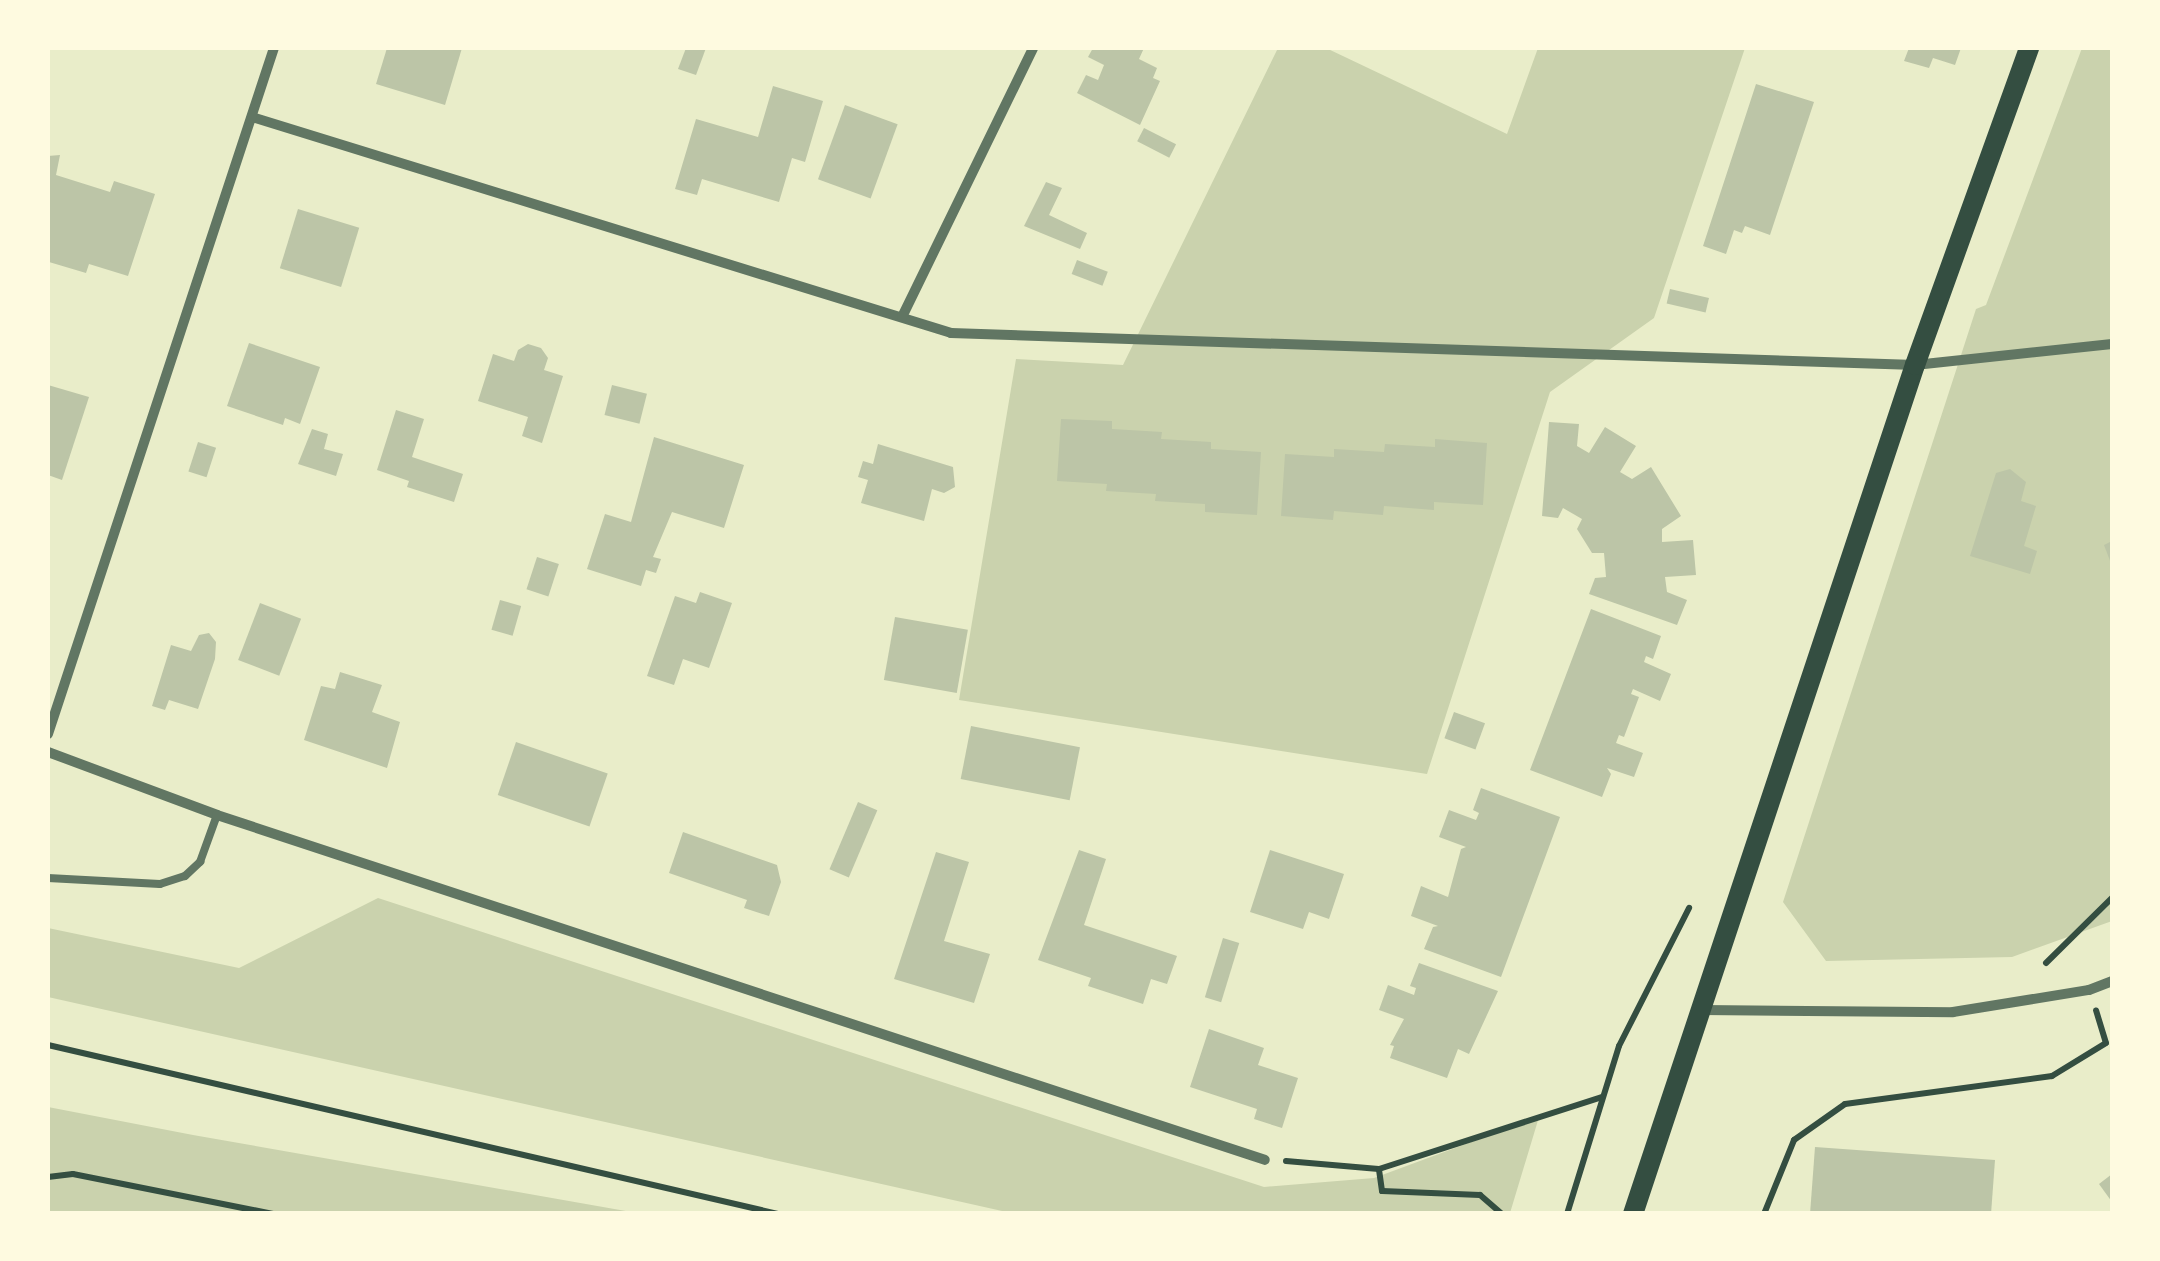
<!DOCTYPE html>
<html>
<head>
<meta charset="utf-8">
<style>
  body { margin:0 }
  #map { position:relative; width:2160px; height:1261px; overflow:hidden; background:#e9edc9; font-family:Montserrat,sans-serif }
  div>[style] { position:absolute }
  .green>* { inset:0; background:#cad2ad }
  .building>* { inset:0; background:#bcc5a7; transform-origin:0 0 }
  .path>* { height:6px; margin:-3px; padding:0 3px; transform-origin:3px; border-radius:3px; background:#344e41 }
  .service>* { height:8px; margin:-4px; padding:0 4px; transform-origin:4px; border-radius:4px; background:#617663 }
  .minor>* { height:10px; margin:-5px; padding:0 5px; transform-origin:5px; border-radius:5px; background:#617663 }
  .secondary>* { height:20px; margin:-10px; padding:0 10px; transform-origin:10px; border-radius:10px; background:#344e41 }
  span { translate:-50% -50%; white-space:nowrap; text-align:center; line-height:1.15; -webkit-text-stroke:8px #fefae0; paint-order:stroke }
  .frame { position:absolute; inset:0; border:50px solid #fefae0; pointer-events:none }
</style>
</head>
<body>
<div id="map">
  <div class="green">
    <i style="clip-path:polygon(1278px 48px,1326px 48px,1507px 134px,1538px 48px,1745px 48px,1654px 318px,1550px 392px,1427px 774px,959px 700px,1016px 359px,1123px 365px)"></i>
    <i style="clip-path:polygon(2082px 48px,2112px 48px,2112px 921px,2012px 957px,1826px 961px,1783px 902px,1976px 309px,1986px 305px)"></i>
    <i style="clip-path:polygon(378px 898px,1264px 1187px,1374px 1178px,1539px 1117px,1510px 1213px,1011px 1213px,48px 997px,48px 928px,239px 968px)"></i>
    <i style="clip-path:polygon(48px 1107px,193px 1135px,637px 1213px,48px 1213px)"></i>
  </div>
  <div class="building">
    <i style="clip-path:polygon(387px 48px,462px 48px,445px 105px,376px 84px)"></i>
    <i style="clip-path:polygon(686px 48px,706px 48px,696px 75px,678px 69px)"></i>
    <i style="clip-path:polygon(1093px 48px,1144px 48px,1139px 59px,1157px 68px,1153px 78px,1160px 81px,1140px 125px,1077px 93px,1086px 75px,1098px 80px,1104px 65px,1088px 57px)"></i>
    <i style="clip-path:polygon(1909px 48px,1961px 48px,1955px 65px,1933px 58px,1929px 68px,1904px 61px)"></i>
    <i style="clip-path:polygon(1756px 84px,1814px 102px,1770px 235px,1745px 226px,1742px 233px,1734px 230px,1726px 254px,1703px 246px)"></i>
    <i style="clip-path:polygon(773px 86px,823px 101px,805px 162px,792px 158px,779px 202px,702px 179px,697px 195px,675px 189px,696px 119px,758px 137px)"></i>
    <i style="left:845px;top:105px;width:56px;height:79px;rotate:20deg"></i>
    <i style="left:1144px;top:128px;width:36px;height:15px;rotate:27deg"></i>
    <i style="clip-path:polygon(60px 155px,56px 175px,110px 192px,114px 181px,155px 194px,128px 276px,89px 264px,86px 273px,49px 262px,48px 156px)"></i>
    <i style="clip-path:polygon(1046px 182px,1062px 188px,1049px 215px,1087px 233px,1080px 249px,1024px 226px)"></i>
    <i style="left:298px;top:209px;width:64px;height:62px;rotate:17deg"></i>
    <i style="left:1077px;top:260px;width:33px;height:15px;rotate:21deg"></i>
    <i style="left:1670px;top:289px;width:40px;height:15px;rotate:13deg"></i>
    <i style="clip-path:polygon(249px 343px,320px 367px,300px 424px,285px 418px,283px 425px,227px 406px)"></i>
    <i style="clip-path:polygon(528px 344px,541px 348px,548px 358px,544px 370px,563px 376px,542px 443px,522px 436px,528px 417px,478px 401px,493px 354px,514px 361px,518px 350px)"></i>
    <i style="clip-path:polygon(48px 385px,89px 397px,62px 480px,48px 475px)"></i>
    <i style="left:612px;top:385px;width:36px;height:31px;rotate:14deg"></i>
    <i style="clip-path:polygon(396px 410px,424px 419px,412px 457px,463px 474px,454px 502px,407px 487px,409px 481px,377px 470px)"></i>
    <i style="clip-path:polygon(1061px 419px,1112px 421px,1112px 429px,1162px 432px,1161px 439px,1211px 442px,1211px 449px,1261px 452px,1257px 515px,1205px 512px,1205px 504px,1155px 501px,1156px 494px,1106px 491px,1107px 484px,1057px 481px)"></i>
    <i style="clip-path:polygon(1549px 422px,1579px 424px,1577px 446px,1589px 453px,1605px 427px,1636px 446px,1620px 472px,1632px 479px,1651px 467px,1681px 516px,1662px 529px,1662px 542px,1693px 540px,1696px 575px,1665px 577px,1667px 592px,1687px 600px,1677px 625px,1589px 594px,1595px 578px,1606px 577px,1604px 553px,1592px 553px,1577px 529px,1582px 519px,1563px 508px,1558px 518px,1542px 516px)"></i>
    <i style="clip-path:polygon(312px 429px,328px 434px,324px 449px,343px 454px,336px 476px,298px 464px)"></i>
    <i style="clip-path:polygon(654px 437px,744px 465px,724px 528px,672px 512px,653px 557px,661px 559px,656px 573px,646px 570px,641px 586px,587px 569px,605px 514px,631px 522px)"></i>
    <i style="clip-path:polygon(1435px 439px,1487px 443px,1483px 505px,1434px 502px,1434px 510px,1384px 506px,1383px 515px,1334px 511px,1333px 520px,1281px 516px,1285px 454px,1334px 457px,1334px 449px,1384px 452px,1385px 444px,1435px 447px)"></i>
    <i style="left:198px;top:442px;width:19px;height:31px;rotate:18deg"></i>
    <i style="clip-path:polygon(878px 444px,953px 467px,955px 487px,944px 493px,932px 489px,924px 521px,861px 503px,868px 480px,858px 477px,863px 461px,873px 464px)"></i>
    <i style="clip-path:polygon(2010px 469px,2026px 482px,2021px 501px,2036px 506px,2024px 546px,2037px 551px,2030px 574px,1970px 556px,1996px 473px)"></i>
    <i style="clip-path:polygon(2112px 541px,2112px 566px,2104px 545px)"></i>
    <i style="left:537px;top:557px;width:23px;height:34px;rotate:18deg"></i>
    <i style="clip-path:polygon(700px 592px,732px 603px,709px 668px,683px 659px,674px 685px,647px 676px,675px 596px,696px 603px)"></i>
    <i style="left:500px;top:600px;width:22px;height:31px;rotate:16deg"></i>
    <i style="left:260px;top:603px;width:44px;height:61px;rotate:21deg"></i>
    <i style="clip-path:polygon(1591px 609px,1661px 636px,1653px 659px,1646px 656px,1644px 662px,1671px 674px,1660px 701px,1633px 689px,1631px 694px,1639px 697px,1624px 737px,1619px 735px,1616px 743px,1643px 753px,1634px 777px,1607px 768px,1611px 774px,1602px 797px,1530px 770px)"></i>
    <i style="left:895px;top:617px;width:74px;height:64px;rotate:10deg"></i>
    <i style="clip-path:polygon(209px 633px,216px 642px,215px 659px,198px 709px,169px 700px,165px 710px,152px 706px,171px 645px,191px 651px,199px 635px)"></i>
    <i style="clip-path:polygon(340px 672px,382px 685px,372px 712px,400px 722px,387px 768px,304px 740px,321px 686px,335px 689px)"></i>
    <i style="left:1454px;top:712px;width:33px;height:28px;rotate:20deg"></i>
    <i style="left:971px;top:726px;width:111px;height:54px;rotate:11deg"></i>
    <i style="left:516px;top:742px;width:97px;height:56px;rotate:19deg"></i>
    <i style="clip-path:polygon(1481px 788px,1560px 817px,1501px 977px,1424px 949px,1433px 927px,1438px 926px,1411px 916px,1421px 886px,1448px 897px,1461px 849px,1466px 847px,1439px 837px,1449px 810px,1476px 820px,1479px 813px,1473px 810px)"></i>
    <i style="left:858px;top:802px;width:21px;height:73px;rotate:23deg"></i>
    <i style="clip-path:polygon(683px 832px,777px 865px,781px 882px,769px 916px,744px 908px,747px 900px,669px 873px)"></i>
    <i style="clip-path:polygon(1079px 850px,1106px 859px,1084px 925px,1177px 956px,1167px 984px,1151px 979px,1143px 1004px,1088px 986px,1091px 978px,1038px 960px)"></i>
    <i style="clip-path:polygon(1270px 850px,1344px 874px,1329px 919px,1309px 912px,1303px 929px,1250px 912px)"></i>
    <i style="clip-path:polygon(936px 852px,969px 862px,944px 941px,990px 954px,974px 1003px,894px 979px)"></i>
    <i style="left:1223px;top:938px;width:17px;height:62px;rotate:17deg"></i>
    <i style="clip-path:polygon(1419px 963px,1498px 991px,1469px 1054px,1458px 1049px,1447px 1078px,1390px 1058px,1394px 1046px,1390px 1045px,1404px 1019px,1379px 1010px,1388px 985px,1414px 995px,1416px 988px,1410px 986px)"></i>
    <i style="clip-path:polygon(1209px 1029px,1264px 1048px,1258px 1065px,1298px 1078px,1282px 1128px,1254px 1119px,1257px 1109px,1190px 1087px)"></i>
    <i style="clip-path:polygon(1815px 1147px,1995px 1160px,1991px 1214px,1810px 1214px)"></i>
    <i style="clip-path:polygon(2112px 1174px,2112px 1202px,2099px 1184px)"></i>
  </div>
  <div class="path">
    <i style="left:2046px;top:963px;width:93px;rotate:-44.6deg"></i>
    <i style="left:48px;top:1045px;width:749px;rotate:13.03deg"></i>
    <i style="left:1286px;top:1161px;width:93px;rotate:4.9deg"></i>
    <i style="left:48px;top:1177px;width:25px;rotate:-7deg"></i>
    <i style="left:73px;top:1174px;width:204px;rotate:11.3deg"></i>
    <i style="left:1502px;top:1214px;width:29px;rotate:-139deg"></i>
    <i style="left:1480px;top:1195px;width:98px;rotate:-177.7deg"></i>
    <i style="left:1382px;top:1191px;width:22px;rotate:-98deg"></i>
    <i style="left:1379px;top:1169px;width:234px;rotate:-17.9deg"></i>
    <i style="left:1567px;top:1214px;width:176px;rotate:-72.8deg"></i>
    <i style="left:1619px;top:1046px;width:155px;rotate:-63.1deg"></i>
    <i style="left:1764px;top:1214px;width:80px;rotate:-67.9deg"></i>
    <i style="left:1794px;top:1140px;width:62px;rotate:-35.2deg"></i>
    <i style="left:1845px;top:1104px;width:209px;rotate:-7.7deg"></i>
    <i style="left:2052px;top:1076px;width:63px;rotate:-31.4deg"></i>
    <i style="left:2106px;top:1043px;width:34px;rotate:-107deg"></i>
  </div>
  <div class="service">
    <i style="left:48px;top:878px;width:112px;rotate:3.1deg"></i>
    <i style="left:160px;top:884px;width:26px;rotate:-18deg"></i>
    <i style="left:185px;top:876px;width:21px;rotate:-43deg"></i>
    <i style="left:200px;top:862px;width:50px;rotate:-70.1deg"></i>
  </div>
  <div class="minor">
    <i style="left:252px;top:117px;width:732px;rotate:17.17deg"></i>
    <i style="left:951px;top:333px;width:965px;rotate:1.9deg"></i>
    <i style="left:1915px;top:365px;width:198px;rotate:-6.1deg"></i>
    <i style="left:902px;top:317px;width:299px;rotate:-64deg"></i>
    <i style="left:48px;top:734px;width:722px;rotate:-71.77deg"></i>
    <i style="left:48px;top:752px;width:180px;rotate:20.4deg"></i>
    <i style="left:217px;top:815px;width:1103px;rotate:18.22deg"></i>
    <i style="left:1702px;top:1010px;width:251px;rotate:0.5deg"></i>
    <i style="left:1953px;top:1012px;width:138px;rotate:-9.2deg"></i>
    <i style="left:2089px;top:990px;width:25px;rotate:-21deg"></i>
  </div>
  <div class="secondary">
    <i style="left:1633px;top:1214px;width:895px;rotate:-71.63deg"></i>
    <i style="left:1915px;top:365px;width:337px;rotate:-70.2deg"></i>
  </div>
  <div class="frame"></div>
</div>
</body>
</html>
